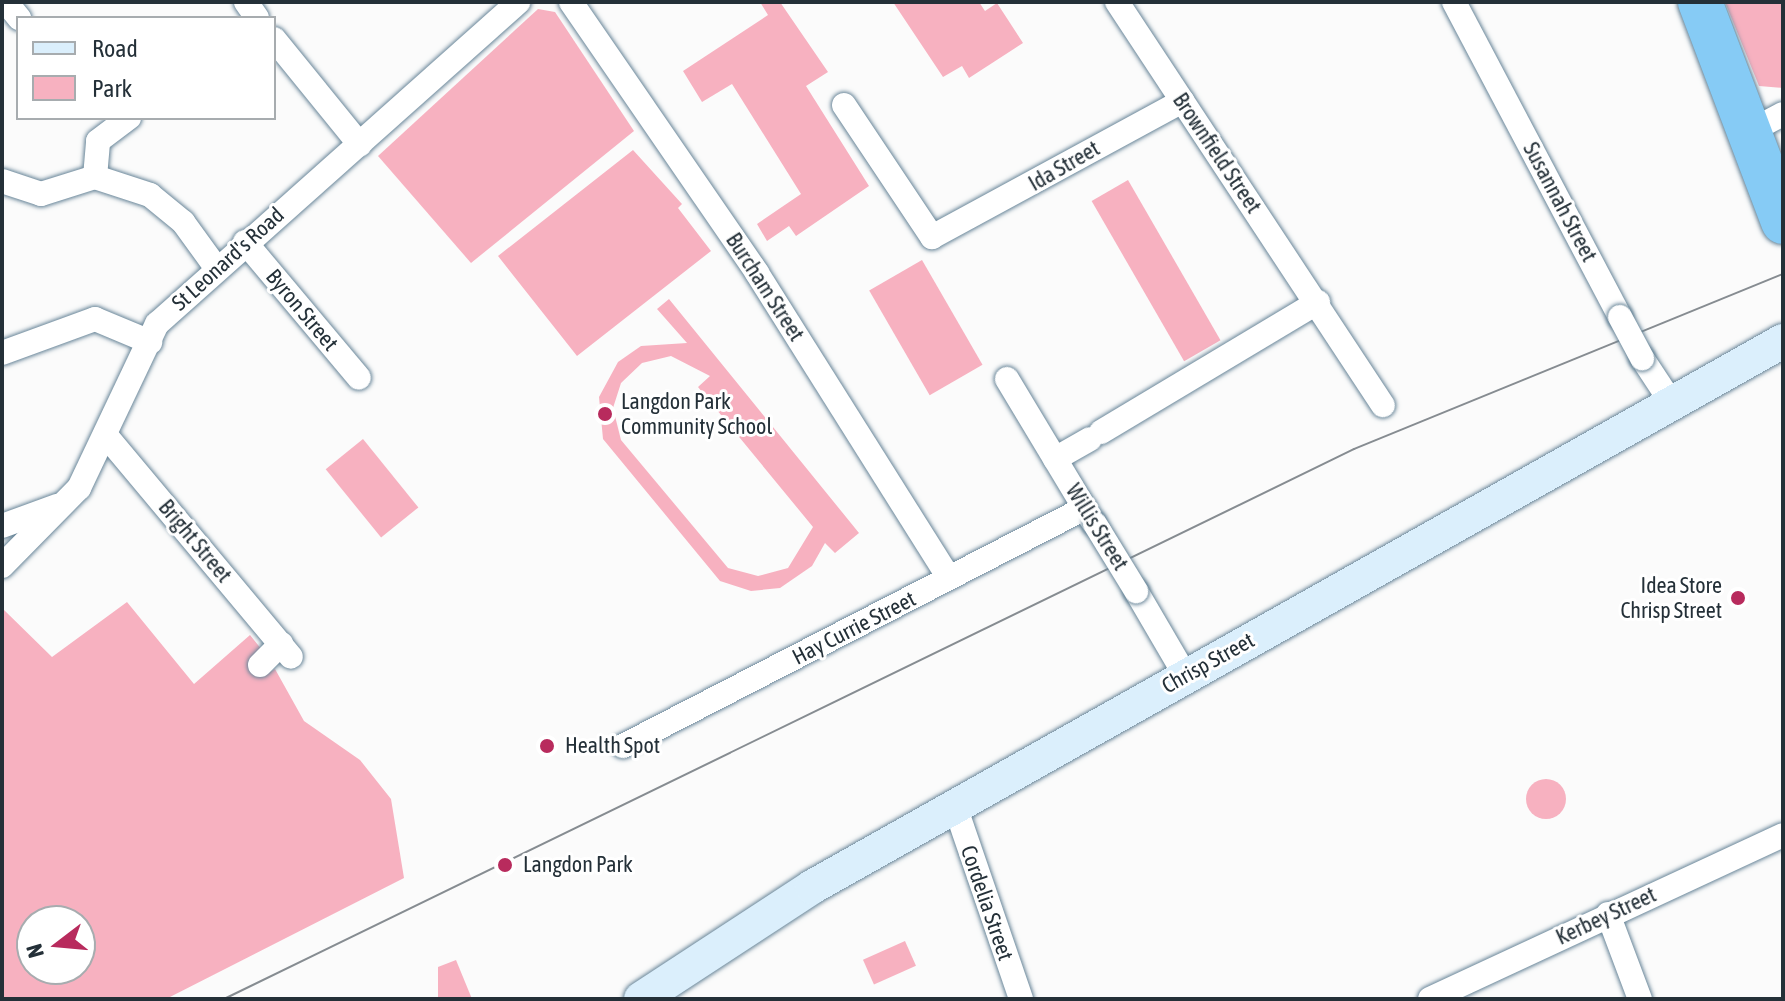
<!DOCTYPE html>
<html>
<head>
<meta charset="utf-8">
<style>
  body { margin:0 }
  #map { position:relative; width:1785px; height:1001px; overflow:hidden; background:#fbfbfb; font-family:"Asap Condensed",sans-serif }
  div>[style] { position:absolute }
  .green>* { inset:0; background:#f7b1c0; transform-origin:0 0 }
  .round { border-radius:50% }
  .roads { filter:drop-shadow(0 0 2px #698699) drop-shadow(0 0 2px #698699) }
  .street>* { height:24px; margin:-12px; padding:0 12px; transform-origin:12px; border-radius:12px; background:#fff }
  .secondary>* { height:34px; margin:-17px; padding:0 17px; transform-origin:17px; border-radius:17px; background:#dbeffc }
  .highway>* { height:44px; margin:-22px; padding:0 22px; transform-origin:22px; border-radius:22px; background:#86cbf5 }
  .tram>* { height:2px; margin:-1px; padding:0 1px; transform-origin:1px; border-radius:1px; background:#868c91 }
  .bridges { filter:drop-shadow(0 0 2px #698699) drop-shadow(0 0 2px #698699) }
  .street-bridge>* { height:24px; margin:-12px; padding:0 12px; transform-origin:12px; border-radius:12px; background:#fff }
  .dots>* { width:22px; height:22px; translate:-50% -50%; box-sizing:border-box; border:4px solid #fff; border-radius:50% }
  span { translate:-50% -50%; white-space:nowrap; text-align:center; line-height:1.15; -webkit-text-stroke:6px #fff; paint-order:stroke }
  .street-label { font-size:22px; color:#243038 }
  .poi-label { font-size:22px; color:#243038 }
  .left { translate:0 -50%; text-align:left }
  .right { translate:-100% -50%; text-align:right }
  .frame { position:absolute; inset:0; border:4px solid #243038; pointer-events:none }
  .legend { position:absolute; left:16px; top:16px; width:260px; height:104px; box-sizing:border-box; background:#fff; border:2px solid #a7acaf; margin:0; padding:10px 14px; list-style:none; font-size:24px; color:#243038 }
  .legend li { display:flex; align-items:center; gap:16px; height:40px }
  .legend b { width:40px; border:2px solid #a7acaf }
  .north { position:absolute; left:16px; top:905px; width:80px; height:80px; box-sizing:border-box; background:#fff; border:2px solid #a7acaf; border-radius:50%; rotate:254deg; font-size:22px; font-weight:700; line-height:32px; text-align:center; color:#243038 }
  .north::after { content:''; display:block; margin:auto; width:28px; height:36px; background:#b82b5d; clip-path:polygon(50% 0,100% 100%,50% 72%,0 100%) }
</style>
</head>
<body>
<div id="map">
  <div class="green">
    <i style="clip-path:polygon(760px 2px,780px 2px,828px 72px,806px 86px,869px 186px,796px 236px,789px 226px,767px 241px,757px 224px,801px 194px,732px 84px,702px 102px,683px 71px,768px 15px)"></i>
    <i style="clip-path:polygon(893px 2px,979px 2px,985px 11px,997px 3px,1023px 43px,969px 78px,962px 66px,943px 77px)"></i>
    <i style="clip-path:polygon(1725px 2px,1783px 2px,1783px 88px,1759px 86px)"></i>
    <i style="clip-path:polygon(538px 9px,555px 12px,634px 131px,471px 263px,378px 156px)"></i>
    <i style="clip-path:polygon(633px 150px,682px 204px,678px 208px,711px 251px,577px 356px,498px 256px)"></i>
    <i style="left:1128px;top:180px;width:185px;height:42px;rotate:60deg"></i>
    <i style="left:922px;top:260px;width:121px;height:61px;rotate:60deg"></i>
    <i style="clip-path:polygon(evenodd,669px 299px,859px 533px,835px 553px,825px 543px,812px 566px,780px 588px,751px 591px,720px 581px,603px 439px,599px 397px,618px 362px,641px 346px,687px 343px,657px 309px,669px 299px,671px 356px,710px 376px,698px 387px,813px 527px,788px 568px,758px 576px,728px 568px,621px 440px,613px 408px,621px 383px,642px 363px,671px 356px)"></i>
    <i style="left:363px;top:439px;width:88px;height:48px;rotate:51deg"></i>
    <i style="clip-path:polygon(evenodd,127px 602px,194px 684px,250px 635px,262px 650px,251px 661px,264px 676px,275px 669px,304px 721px,360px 760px,391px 799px,404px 878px,166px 999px,2px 999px,2px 608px,52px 657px,127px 602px,32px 921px,80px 921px,80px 969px,32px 969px,32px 921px)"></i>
    <i class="round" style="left:1526px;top:779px;width:40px;height:40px"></i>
    <i style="left:905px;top:941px;width:27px;height:46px;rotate:66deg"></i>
    <i style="clip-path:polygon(456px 960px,472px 999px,438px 999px,438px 967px)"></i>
  </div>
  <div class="roads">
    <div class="street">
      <i style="left:6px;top:2px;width:21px;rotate:51deg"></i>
      <i style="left:246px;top:2px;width:19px;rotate:55deg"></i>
      <i style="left:571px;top:2px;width:329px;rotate:55.5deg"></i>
      <i style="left:757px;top:273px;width:360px;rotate:57.8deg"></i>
      <i style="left:1117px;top:2px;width:483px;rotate:56.6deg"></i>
      <i style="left:1454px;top:2px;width:356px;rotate:62.2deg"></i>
      <i style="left:274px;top:39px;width:136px;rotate:50.9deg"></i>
      <i style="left:844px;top:105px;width:159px;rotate:56.3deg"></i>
      <i style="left:932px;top:237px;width:285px;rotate:-28.5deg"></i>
      <i style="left:1749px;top:132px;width:38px;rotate:-28deg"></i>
      <i style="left:95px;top:177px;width:36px;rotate:-85deg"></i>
      <i style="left:98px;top:141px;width:39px;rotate:-37deg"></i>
      <i style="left:2px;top:181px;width:41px;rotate:18.4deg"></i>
      <i style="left:41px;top:194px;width:57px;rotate:-17.5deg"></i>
      <i style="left:95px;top:177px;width:58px;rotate:18.1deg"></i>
      <i style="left:150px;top:195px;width:43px;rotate:39.3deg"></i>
      <i style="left:183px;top:222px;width:54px;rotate:54deg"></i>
      <i style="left:245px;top:242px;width:177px;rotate:50deg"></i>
      <i style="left:2px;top:353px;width:99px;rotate:-20.1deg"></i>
      <i style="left:95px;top:319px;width:60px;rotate:22.7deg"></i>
      <i style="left:1642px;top:358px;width:49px;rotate:56.6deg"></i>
      <i style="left:1007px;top:379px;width:167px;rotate:59deg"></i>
      <i style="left:1101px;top:432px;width:253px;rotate:-30.9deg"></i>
      <i style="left:108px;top:438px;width:285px;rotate:50.1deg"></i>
      <i style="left:1055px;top:459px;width:40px;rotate:-29.7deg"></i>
      <i style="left:2px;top:526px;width:59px;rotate:-20deg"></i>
      <i style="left:2px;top:566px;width:110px;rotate:-45.4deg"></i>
      <i style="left:79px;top:488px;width:182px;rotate:-64.6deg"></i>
      <i style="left:157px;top:324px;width:484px;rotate:-41.7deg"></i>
      <i style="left:1136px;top:591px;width:97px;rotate:59.7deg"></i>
      <i style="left:260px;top:665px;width:30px;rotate:-45deg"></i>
      <i style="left:623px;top:746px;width:520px;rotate:-27.26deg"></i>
      <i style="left:955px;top:806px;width:204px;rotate:71.1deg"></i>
      <i style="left:1608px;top:914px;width:91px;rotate:69.4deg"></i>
      <i style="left:1430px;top:999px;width:389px;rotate:-24.9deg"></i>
    </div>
    <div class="secondary">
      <i style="left:641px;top:999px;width:204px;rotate:-33.2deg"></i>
      <i style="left:812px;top:887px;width:1114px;rotate:-29.35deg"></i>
    </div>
    <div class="highway">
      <i style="left:1700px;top:2px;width:235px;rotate:69.3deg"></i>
    </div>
  </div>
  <div class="tram">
    <i style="left:224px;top:999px;width:1257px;rotate:-25.95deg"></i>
    <i style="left:1354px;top:449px;width:463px;rotate:-22.2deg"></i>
  </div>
  <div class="bridges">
    <div class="street-bridge">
      <i style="left:1620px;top:317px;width:47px;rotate:61.8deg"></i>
      <i style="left:1095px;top:524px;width:79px;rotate:58.5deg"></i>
    </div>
  </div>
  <div class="dots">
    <i style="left:605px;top:414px;background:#b82b5d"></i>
    <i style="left:1738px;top:598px;background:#b82b5d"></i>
    <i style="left:547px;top:746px;background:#b82b5d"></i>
    <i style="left:505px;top:865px;background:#b82b5d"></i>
  </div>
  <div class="street-label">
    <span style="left:1217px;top:153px;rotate:56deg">Brownfield Street</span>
    <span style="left:1064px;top:166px;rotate:-30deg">Ida Street</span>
    <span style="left:1560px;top:202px;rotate:62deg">Susannah Street</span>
    <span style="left:228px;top:259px;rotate:-42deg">St Leonard's Road</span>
    <span style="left:765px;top:287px;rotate:57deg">Burcham Street</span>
    <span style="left:302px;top:310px;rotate:50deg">Byron Street</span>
    <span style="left:1097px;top:527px;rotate:58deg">Willis Street</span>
    <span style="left:195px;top:541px;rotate:50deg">Bright Street</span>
    <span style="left:854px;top:628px;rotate:-27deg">Hay Currie Street</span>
    <span style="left:1208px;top:663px;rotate:-29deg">Chrisp Street</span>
    <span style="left:987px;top:903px;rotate:71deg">Cordelia Street</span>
    <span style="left:1606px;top:916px;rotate:-25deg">Kerbey Street</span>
  </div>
  <div class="poi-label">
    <span class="left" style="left:621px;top:414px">Langdon Park<br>Community School</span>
    <span class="right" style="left:1722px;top:598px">Idea Store<br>Chrisp Street</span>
    <span class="left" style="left:565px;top:746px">Health Spot</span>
    <span class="left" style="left:523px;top:865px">Langdon Park</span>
  </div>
  <div class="frame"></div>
  <ul class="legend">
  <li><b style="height:10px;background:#dbeffc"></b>Road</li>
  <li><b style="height:22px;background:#f7b1c0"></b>Park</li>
  </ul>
  <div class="north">N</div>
</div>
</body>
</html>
